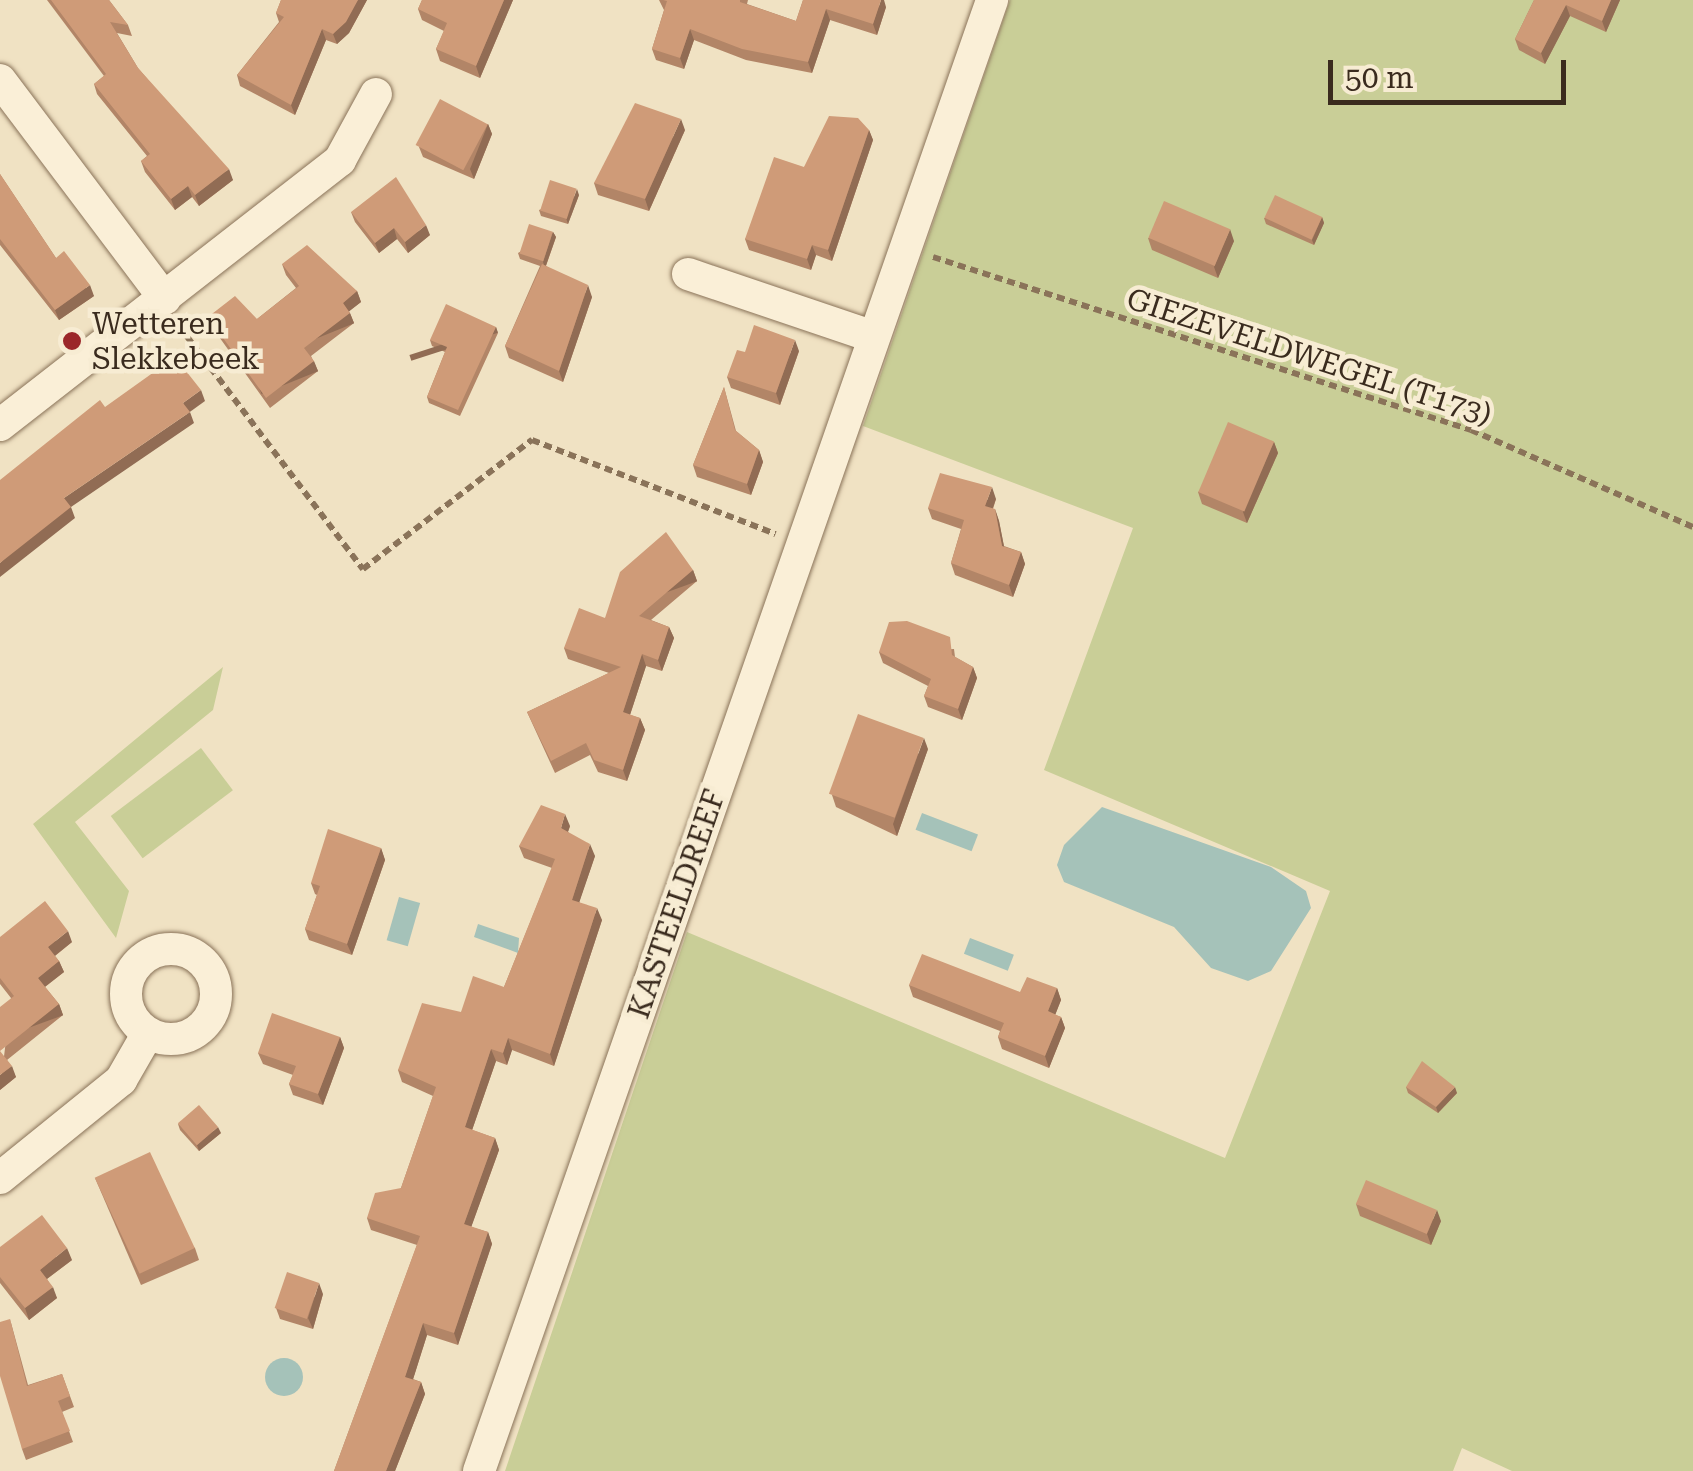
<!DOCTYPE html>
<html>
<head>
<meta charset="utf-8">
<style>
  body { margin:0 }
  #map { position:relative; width:1693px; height:1471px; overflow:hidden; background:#f0e2c3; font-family:"Roboto Serif",serif }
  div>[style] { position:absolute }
  .green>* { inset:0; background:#c9ce97; transform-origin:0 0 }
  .water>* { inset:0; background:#a5c2b9; transform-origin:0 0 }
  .round { border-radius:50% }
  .path>* { height:6px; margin-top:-3px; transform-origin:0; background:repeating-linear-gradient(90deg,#8a7359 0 8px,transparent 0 13px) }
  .roads { filter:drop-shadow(0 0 2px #8a7359) drop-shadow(0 0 2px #8a7359) }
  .street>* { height:32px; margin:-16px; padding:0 16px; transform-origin:16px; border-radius:16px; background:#faefd7 }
  .street>.ring { margin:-16px; padding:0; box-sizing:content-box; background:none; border:32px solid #faefd7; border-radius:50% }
  .wall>* { inset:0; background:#b28567 }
  .shaded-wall>* { inset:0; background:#916c54; transform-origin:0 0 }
  .building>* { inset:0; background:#cf9b78; transform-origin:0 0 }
  .dots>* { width:28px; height:28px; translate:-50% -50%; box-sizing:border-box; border:5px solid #f7ecd3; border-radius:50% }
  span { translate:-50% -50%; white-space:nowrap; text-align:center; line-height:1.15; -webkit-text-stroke:9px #f7ecd3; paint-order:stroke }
  .poi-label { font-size:30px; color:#3a2b1e }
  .left { translate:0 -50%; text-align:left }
  .street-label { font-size:30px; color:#3a2b1e }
  .scale { position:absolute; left:1328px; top:60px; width:238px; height:45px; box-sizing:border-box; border:5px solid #3a2b1e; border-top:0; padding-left:12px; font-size:30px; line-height:35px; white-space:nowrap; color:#3a2b1e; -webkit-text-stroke:8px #f7ecd3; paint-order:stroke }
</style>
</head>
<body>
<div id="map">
  <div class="green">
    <i style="clip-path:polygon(1010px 0,1693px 0,1693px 1471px,1512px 1471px,1462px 1448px,1453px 1471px,505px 1471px,687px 932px,1225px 1158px,1330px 891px,1044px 770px,1133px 528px,863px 426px)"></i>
    <i style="clip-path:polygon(223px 667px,213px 710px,75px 822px,129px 891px,116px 938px,33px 824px)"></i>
    <i style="left:201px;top:748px;width:53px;height:113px;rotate:53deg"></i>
  </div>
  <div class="water">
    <i style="clip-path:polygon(1102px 807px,1271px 867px,1306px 891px,1311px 908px,1271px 971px,1248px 981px,1211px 968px,1174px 927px,1064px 882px,1057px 865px,1064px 845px)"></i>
    <i style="left:922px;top:813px;width:60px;height:18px;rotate:21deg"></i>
    <i style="left:399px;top:897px;width:22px;height:45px;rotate:16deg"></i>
    <i style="clip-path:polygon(478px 924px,519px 938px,518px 953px,474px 937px)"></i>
    <i style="left:970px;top:938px;width:47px;height:17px;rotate:21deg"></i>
    <i class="round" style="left:265px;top:1358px;width:38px;height:38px"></i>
  </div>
  <div class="path">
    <i style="left:933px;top:257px;width:565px;rotate:17.83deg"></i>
    <i style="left:1471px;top:430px;width:242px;rotate:23.6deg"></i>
    <i style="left:179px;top:326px;width:305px;rotate:52.9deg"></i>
    <i style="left:363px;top:569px;width:213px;rotate:-37.4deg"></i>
    <i style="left:532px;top:440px;width:261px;rotate:21.1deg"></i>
  </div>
  <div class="roads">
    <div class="street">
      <i style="left:0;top:80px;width:274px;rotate:53deg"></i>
      <i style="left:688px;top:274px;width:193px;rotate:18.7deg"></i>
      <i style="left:0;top:425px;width:431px;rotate:-37.9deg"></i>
      <i style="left:340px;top:160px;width:75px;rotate:-61.4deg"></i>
      <i class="ring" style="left:126px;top:949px;width:58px;height:58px"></i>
      <i style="left:0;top:1178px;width:156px;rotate:-39deg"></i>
      <i style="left:121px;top:1080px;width:54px;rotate:-60.1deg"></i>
      <i style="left:479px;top:1471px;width:1558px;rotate:-70.77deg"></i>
    </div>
  </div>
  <div class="wall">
    <i style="clip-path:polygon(47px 0,109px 0,128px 25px,132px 36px,117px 33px,138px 68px,233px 180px,199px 206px,192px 197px,175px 210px,145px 172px,141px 161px,147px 156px,97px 94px,94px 84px,104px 76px)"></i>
    <i style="clip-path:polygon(281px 0,367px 0,349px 33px,337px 44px,326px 40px,295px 115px,240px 86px,237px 75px,279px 22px,276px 13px)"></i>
    <i style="clip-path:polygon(422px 0,513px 0,480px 78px,440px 61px,436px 49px,444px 31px,422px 20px,418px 9px)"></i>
    <i style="clip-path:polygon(659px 0,748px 0,747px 4px,796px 21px,803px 0,886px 7px,877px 35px,830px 20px,812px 73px,746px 60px,694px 40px,684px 69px,656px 60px,652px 49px,664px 10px)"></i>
    <i style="clip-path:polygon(1534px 0,1620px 0,1606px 32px,1570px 16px,1545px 64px,1519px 50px,1515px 39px)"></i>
    <i style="clip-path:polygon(488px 124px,492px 134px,474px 179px,423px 157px,419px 147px)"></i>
    <i style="clip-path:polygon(685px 130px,649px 211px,598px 195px,594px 183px)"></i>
    <i style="clip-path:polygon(869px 130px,873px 140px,832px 261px,816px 255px,811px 270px,749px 250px,745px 239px,804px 167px)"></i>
    <i style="clip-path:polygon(0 174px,56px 258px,94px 296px,59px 320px,0 245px)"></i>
    <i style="clip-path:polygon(579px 195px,568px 224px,541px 216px,539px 210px)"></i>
    <i style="clip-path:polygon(351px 212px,430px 235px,408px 253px,397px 239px,379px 253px,355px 222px)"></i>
    <i style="clip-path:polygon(1322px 217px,1324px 223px,1314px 245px,1266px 224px,1264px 218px)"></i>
    <i style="clip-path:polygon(553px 232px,556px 237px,546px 266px,592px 297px,563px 382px,509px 358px,505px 346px,540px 266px,520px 259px,518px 253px)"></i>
    <i style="clip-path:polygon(1148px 238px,1234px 241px,1218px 278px,1152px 250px)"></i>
    <i style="clip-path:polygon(282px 264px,357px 291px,361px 302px,349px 311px,354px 323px,311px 356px,318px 371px,270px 408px,212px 327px,208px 317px,257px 319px,296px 288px,286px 275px)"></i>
    <i style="clip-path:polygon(496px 327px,498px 333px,460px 416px,429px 403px,427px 397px,445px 352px,432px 346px,430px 340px)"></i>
    <i style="clip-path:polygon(799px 351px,780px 405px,731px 388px,727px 377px)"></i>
    <i style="clip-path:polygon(724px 387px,736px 431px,759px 450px,763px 462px,751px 495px,697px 477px,693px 465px)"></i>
    <i style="clip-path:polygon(1274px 442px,1278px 453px,1247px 523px,1202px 504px,1198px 492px)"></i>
    <i style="clip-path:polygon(996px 499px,993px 509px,995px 509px,999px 521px,1004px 546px,1021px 552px,1025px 564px,1013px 597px,955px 575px,951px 563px,961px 529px,932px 519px,928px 508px)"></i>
    <i style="clip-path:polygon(693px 570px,697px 581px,651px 620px,669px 627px,674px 638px,662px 671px,646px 666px,630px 715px,640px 718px,645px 730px,627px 781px,598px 772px,590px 755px,555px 773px,527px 712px,609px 673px,568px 659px,564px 648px,605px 618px)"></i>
    <i style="clip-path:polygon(954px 649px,955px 657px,973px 667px,977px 678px,962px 720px,928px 707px,924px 696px,928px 686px,883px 663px,879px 652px)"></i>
    <i style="clip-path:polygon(928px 749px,897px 836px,836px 807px,832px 795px)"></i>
    <i style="clip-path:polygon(570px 826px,568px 832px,595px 856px,579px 902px,602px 920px,554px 1066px,512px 1050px,507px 1065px,496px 1061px,472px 1130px,495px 1138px,499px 1150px,471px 1227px,488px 1232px,492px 1244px,458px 1345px,427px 1335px,413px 1379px,421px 1382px,425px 1394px,395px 1471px,334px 1471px,417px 1245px,371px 1230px,367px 1218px,401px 1188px,433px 1096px,402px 1082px,398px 1070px,461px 1012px,504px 987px,552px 868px,524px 858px,519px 846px)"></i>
    <i style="clip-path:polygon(381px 848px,385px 860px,352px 955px,309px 940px,305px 929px,317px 895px,315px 894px,311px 883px)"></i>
    <i style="clip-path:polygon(0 937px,72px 942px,55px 956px,59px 961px,64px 972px,45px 987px,59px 1004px,63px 1015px,7px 1060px,16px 1077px,0 1090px,11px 998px,0 984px)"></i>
    <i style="clip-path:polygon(909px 985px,1020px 992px,1057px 988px,1061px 1000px,1055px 1015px,1061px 1017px,1065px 1028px,1049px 1068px,1002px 1049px,998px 1037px,1000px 1031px,913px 997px)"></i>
    <i style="clip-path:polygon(340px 1037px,344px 1048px,323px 1105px,293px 1095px,289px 1084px,293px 1075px,263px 1064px,258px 1053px)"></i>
    <i style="clip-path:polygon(1406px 1087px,1457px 1093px,1438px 1113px,1408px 1093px)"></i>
    <i style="clip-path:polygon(178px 1124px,221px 1133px,199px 1151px,180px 1130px)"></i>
    <i style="clip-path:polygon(95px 1178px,195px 1248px,199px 1260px,141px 1285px)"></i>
    <i style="clip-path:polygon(1356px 1204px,1441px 1221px,1431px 1245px,1360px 1216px)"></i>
    <i style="clip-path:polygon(0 1247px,72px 1260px,47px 1279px,57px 1298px,29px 1320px,0 1283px)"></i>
    <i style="clip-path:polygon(323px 1294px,313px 1329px,280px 1319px,276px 1308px)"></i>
    <i style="clip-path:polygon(10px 1319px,28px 1385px,62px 1374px,74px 1407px,62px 1412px,73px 1442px,26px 1460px,22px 1449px)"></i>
  </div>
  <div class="shaded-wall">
    <i style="clip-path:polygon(358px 0,367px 0,349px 33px,337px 44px,333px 34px)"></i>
    <i style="clip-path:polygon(504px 0,513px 0,480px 78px,476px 66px)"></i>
    <i style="clip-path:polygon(881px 0,884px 0,886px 7px,877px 35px,873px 24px)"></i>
    <i style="clip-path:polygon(1611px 0,1620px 0,1606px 32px,1602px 21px)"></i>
    <i style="clip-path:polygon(1566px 5px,1570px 16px,1545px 64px,1541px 53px)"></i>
    <i style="clip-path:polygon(826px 9px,830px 20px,812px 73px,808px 62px)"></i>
    <i style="clip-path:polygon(322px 29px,326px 40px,295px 115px,291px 105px)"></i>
    <i style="clip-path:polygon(690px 29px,694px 40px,684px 69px,680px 58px)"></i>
    <i style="clip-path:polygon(681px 119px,685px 130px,649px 211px,645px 199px)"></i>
    <i style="clip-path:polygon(488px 124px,492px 134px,474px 179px,470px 169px)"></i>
    <i style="clip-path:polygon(869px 130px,873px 140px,832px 261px,828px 250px)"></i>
    <i style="clip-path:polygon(229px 169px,233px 180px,199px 206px,195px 195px)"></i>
    <i style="clip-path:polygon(188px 186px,192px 197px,175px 210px,171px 199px)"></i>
    <i style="clip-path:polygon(577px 189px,579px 195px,568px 224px,566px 218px)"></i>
    <i style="clip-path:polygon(1322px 217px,1324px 223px,1314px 245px,1312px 240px)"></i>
    <i style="clip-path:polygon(426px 225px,430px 235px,408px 253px,405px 242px)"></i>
    <i style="clip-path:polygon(394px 228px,397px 239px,379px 253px,375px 243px)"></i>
    <i style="clip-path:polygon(1230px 229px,1234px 241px,1218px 278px,1214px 267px)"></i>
    <i style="clip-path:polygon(553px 232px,556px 237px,545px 268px,543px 262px)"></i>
    <i style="clip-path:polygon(812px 245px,816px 255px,811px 270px,807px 259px)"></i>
    <i style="clip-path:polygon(90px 285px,94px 296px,59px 320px,55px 310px)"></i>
    <i style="clip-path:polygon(588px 285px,592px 297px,563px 382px,559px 371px)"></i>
    <i style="clip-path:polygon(357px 291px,361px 302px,347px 313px,343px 303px)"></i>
    <i style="left:350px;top:313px;width:11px;height:58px;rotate:68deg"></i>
    <i style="left:496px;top:327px;width:6px;height:91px;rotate:72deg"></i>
    <i style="clip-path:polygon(795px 340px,799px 351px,780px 405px,776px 393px)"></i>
    <i style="left:314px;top:361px;width:11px;height:61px;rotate:68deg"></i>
    <i style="clip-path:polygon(201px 390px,205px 401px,187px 414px,183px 403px)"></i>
    <i style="clip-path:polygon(190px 412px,194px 423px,71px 507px,75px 518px,0 577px,0 563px,64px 498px)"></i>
    <i style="clip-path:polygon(1274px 442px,1278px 453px,1247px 523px,1243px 512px)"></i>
    <i style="clip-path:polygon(759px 450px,763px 462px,751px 495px,747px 484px)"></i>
    <i style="clip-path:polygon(992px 487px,996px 499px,989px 518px,985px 506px)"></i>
    <i style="clip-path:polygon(995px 509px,999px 521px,1006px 557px,1002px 546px)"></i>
    <i style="clip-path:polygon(1021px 552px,1025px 564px,1013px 597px,1009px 585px)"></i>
    <i style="left:693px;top:570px;width:12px;height:71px;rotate:70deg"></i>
    <i style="clip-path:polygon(669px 627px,674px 638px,662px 671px,658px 660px)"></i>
    <i style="clip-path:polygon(642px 654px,646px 666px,627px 724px,623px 712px)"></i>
    <i style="clip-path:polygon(973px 667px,977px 678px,962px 720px,958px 709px)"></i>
    <i style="clip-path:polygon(640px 718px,645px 730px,627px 781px,623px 770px)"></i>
    <i style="clip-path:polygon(924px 738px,928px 749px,897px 836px,893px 824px)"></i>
    <i style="clip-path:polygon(565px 814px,570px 826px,565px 840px,561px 828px)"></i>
    <i style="clip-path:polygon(590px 844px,595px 856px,576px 912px,572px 900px)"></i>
    <i style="clip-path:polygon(381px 848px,385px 860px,352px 955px,347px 944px)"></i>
    <i style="clip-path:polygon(597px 908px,602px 920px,554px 1066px,550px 1054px)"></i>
    <i style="clip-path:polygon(68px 931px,72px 942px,52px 958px,48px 947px)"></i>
    <i style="clip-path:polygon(59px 961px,64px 972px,42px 989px,38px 978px)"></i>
    <i style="clip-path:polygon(1057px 988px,1061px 1000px,1052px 1023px,1048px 1011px)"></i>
    <i style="left:59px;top:1004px;width:12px;height:75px;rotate:70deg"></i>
    <i style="clip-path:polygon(1061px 1017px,1065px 1028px,1049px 1068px,1045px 1056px)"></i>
    <i style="clip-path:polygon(340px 1037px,344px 1048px,323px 1105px,318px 1094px)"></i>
    <i style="clip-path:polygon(508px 1038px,512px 1050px,507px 1065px,503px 1053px)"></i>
    <i style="clip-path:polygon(491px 1049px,496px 1061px,469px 1139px,465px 1127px)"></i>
    <i style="clip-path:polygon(12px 1066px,16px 1077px,0 1090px,0 1075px)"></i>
    <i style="clip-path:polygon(1455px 1087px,1457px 1093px,1438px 1113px,1436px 1107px)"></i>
    <i style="clip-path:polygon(218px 1127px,221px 1133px,199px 1151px,197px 1145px)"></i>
    <i style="clip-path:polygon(495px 1138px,499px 1150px,468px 1236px,464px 1224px)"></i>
    <i style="clip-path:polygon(1437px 1210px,1441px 1221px,1431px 1245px,1427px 1234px)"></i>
    <i style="clip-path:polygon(488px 1232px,492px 1244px,458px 1345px,454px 1333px)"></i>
    <i style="clip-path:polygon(67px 1248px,72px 1260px,44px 1281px,40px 1270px)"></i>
    <i style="clip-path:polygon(319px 1283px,323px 1294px,313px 1329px,308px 1318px)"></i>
    <i style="clip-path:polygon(53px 1287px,57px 1298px,29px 1320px,25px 1308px)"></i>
    <i style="clip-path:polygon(423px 1323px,427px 1335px,410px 1389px,405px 1377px)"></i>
    <i style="clip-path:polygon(421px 1382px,425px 1394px,395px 1471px,386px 1471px)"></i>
  </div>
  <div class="building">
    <i style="clip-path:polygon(51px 0,109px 0,128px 25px,110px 22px,138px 68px,229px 169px,195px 195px,188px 186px,171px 199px,141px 161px,150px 154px,94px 84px,106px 74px)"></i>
    <i style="clip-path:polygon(281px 0,358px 0,346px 22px,333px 34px,322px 29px,291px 105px,237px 75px,284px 17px,276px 13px)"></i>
    <i style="clip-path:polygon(422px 0,504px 0,476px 66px,436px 49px,447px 23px,418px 9px)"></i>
    <i style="clip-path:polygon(663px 0,740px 0,740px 2px,796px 21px,803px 0,881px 0,873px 24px,826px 9px,808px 62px,742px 49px,690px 29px,680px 58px,652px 49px,667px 1px)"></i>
    <i style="clip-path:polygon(1534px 0,1611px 0,1602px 21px,1566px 5px,1541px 53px,1515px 39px)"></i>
    <i style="left:440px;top:99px;width:54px;height:52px;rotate:28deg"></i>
    <i style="clip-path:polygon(635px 103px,681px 119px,645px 199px,594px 183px)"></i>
    <i style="clip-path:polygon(829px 116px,858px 118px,869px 130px,828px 250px,812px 245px,807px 259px,745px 239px,774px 157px,804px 167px)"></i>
    <i style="clip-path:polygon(0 174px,56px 258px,64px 251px,90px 285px,55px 310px,0 239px)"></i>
    <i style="clip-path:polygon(396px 177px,426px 225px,405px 242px,394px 228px,375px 243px,351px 212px)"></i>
    <i style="left:550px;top:180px;width:28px;height:32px;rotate:18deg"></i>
    <i style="left:1275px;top:195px;width:52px;height:25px;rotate:25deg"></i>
    <i style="left:1164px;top:201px;width:72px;height:40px;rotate:23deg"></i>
    <i style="left:529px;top:224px;width:25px;height:31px;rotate:18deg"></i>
    <i style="clip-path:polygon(307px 245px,357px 291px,343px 303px,350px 313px,304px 348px,314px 361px,266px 398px,208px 317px,235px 296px,257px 319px,299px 286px,282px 264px)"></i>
    <i style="clip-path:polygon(542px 264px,588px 285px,559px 371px,505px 346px)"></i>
    <i style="clip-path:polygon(446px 304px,496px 327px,458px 410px,427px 397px,447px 347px,430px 340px)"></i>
    <i style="clip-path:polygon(754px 325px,795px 340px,776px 393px,727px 377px,737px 350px,745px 352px)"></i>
    <i style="clip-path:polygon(175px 357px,201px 390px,183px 403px,190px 412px,64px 498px,71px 507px,0 563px,0 480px,100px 400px,105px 407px)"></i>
    <i style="clip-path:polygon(724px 387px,735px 430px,759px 450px,747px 484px,693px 465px)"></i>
    <i style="left:1228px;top:422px;width:50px;height:76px;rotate:23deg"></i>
    <i style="clip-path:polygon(940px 473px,992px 487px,985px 506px,995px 509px,1002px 546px,1021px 552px,1009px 585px,951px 563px,964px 520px,928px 508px)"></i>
    <i style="clip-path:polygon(666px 532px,693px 570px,639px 616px,669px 627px,658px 660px,642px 654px,623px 712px,640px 718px,623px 770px,594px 760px,586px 743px,551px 761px,527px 712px,621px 667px,564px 648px,579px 608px,605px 618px,620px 572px)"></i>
    <i style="clip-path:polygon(907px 621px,950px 637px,952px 655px,973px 667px,958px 709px,924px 696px,931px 679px,879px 652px,889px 622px)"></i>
    <i style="left:858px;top:714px;width:70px;height:85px;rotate:20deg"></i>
    <i style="clip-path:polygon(541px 805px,565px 814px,561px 828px,590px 844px,572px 900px,597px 908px,550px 1054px,508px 1038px,503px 1053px,491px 1049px,465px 1127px,495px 1138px,464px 1224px,488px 1232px,454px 1333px,423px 1323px,405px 1377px,421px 1382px,386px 1471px,334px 1471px,420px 1236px,367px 1218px,375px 1193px,401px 1188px,436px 1087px,398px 1070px,422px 1003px,461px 1012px,473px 976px,504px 987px,555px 859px,519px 846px)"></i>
    <i style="clip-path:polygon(328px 829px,381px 848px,347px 944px,305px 929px,320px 886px,311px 883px)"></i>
    <i style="clip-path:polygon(45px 901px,68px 931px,48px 947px,59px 961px,38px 978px,59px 1004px,0 1051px,12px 1066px,0 1075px,0 1007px,14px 996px,0 978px,0 937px)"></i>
    <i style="clip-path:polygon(922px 954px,1020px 992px,1027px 977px,1057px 988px,1048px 1011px,1061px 1017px,1045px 1056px,998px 1037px,1004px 1023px,909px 985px)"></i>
    <i style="clip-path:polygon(272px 1013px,340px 1037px,318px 1094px,289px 1084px,296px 1066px,258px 1053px)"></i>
    <i style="clip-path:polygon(1422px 1061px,1455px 1087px,1436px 1107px,1406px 1087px)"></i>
    <i style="left:199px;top:1105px;width:29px;height:28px;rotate:49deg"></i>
    <i style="left:150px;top:1152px;width:106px;height:61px;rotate:65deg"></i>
    <i style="left:1366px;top:1180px;width:77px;height:26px;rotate:23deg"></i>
    <i style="clip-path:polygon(42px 1215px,67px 1248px,40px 1270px,53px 1287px,25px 1308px,0 1277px,0 1247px)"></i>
    <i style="left:287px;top:1272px;width:34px;height:38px;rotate:19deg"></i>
    <i style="clip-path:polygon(10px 1319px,27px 1386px,62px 1374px,70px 1396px,58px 1401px,70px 1431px,22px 1449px,0 1376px,0 1322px)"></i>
  </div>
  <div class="dots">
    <i style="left:72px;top:341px;background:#9b272a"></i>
  </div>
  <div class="poi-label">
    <span class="left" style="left:92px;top:341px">Wetteren<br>Slekkebeek</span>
  </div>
  <div class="street-label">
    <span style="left:1309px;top:357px;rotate:18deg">GIEZEVELDWEGEL (T173)</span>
    <span style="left:677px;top:904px;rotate:-71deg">KASTEELDREEF</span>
  </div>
  <div class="scale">50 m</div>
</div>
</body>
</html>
